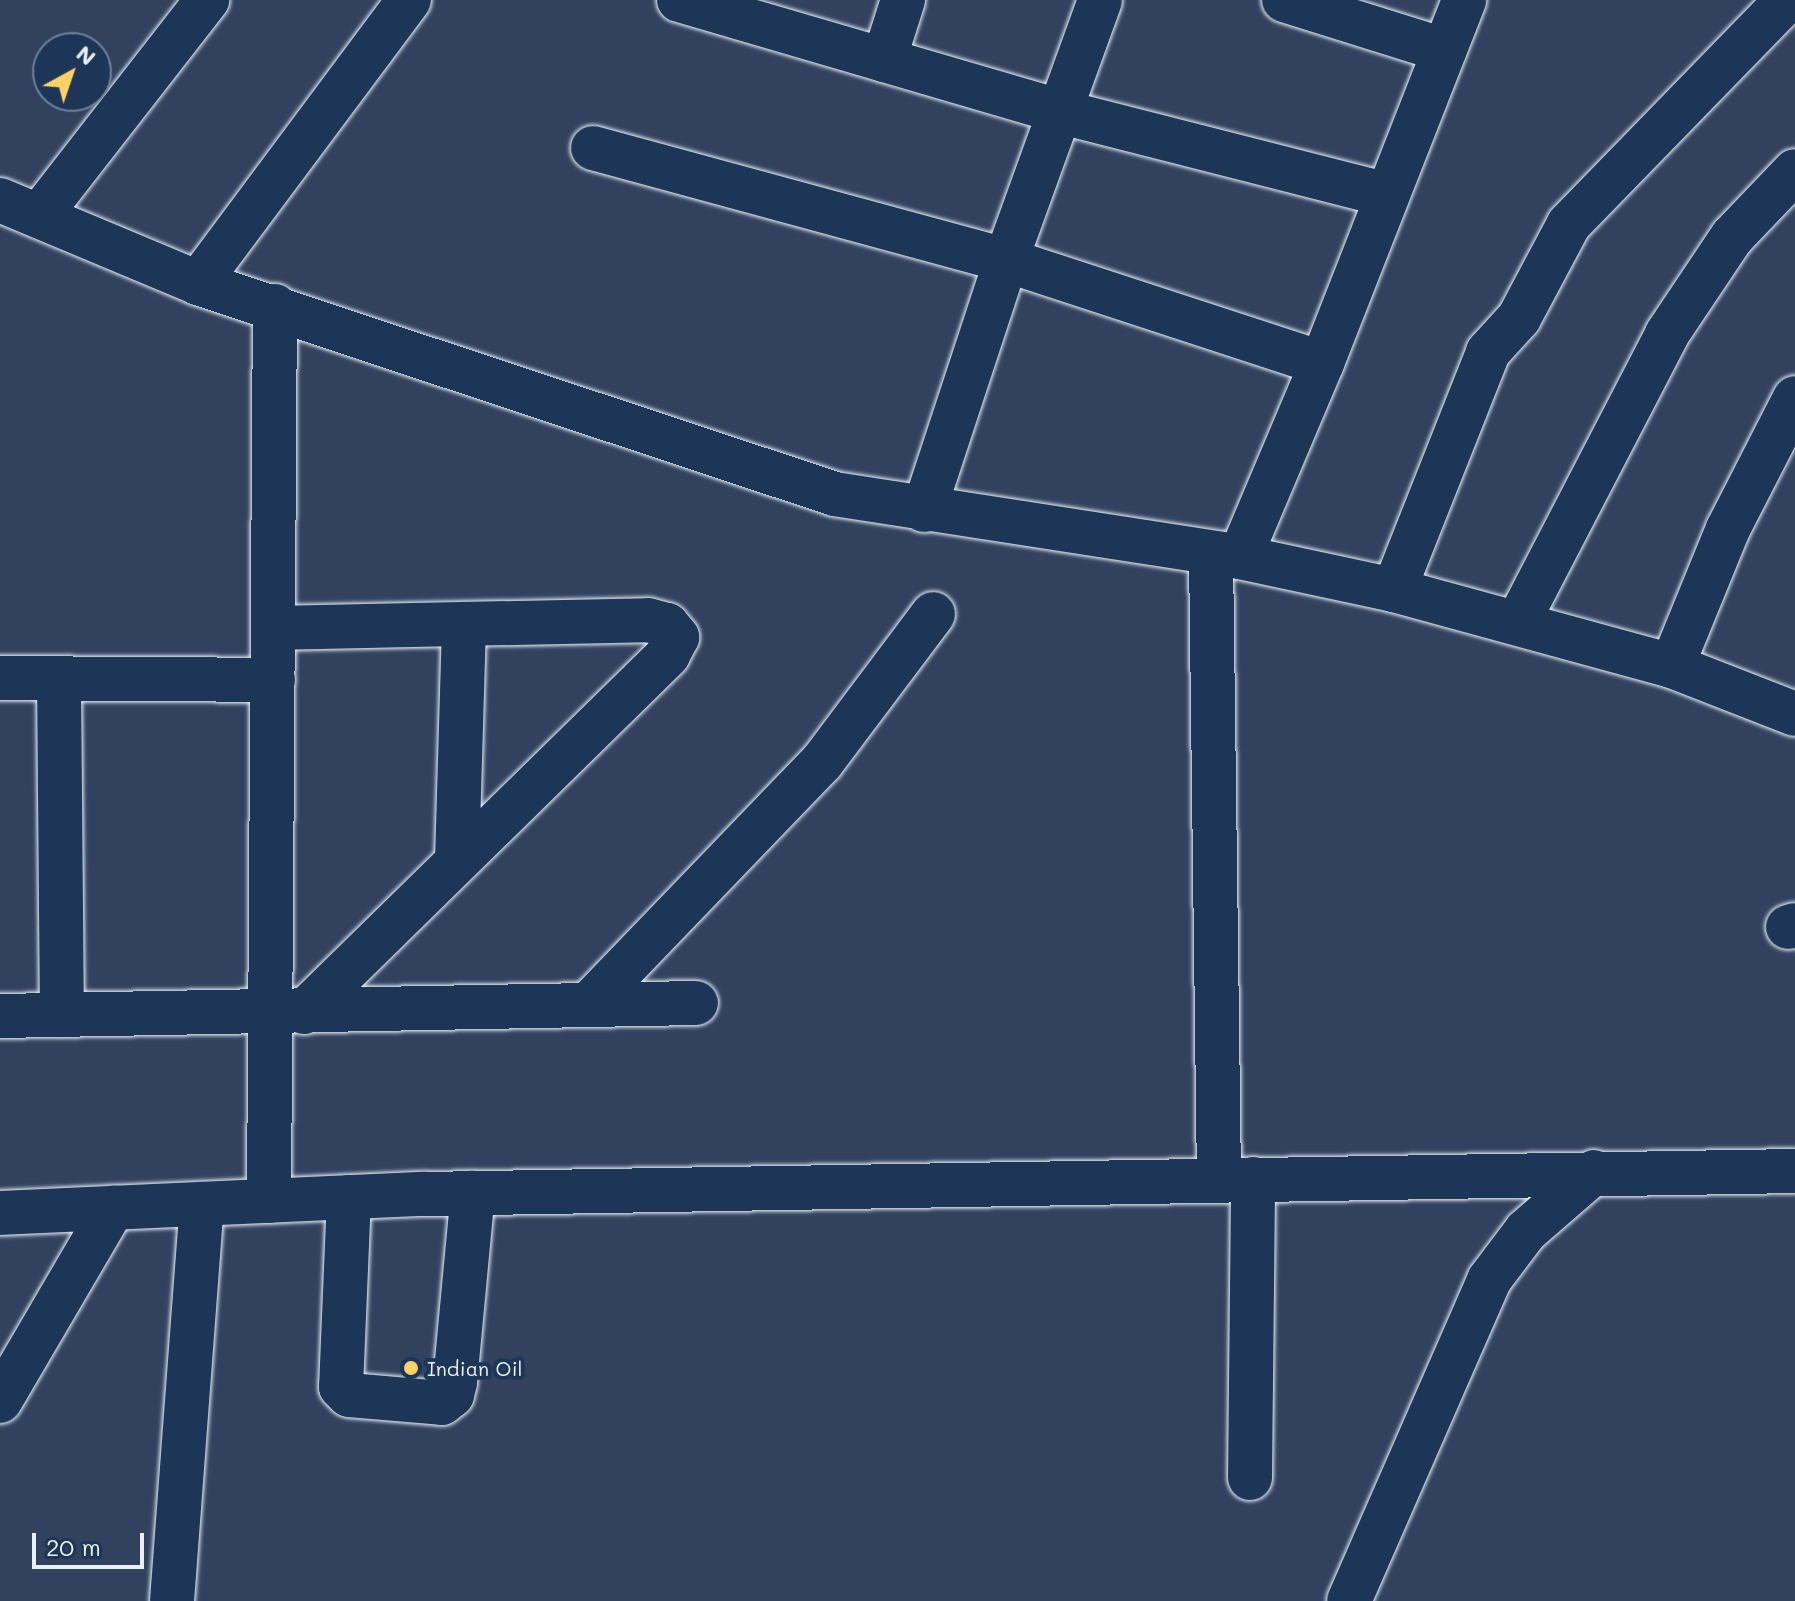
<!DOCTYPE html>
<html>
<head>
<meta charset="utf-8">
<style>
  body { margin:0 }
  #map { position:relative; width:1795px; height:1601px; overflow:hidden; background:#31415e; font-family:Mali,sans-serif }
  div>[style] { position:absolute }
  .roads { filter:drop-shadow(0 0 2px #e8f1f8) drop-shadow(0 0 2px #e8f1f8) }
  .minor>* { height:44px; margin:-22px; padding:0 22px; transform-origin:22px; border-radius:22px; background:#1d3557 }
  .major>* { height:44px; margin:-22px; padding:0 22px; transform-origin:22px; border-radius:22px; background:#1d3557 }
  .dots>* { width:22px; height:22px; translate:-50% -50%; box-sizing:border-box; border:4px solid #1d3557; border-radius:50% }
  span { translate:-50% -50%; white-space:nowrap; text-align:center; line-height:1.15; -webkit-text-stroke:8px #1d3557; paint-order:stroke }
  .poi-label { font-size:20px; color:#e8f1f8 }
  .left { translate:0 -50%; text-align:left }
  .north { position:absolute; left:32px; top:32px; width:80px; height:80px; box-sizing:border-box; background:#1d3557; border:2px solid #6e8097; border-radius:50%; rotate:40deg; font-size:22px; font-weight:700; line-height:32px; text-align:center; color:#e8f1f8 }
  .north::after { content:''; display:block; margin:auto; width:28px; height:36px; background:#ffd166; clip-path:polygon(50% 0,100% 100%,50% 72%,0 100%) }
  .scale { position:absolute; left:32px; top:1533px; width:112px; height:36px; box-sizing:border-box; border:4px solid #e8f1f8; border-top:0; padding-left:10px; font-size:24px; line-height:28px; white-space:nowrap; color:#e8f1f8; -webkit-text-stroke:6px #1d3557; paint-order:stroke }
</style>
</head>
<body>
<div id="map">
  <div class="roads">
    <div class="minor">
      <i style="left:679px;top:0;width:395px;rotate:16.3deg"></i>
      <i style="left:1058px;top:111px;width:340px;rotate:14.3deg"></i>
      <i style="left:1284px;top:0;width:168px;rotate:17.4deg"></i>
      <i style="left:884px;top:60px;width:63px;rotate:-72.4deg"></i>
      <i style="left:593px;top:148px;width:428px;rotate:15.2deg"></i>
      <i style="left:1006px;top:260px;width:332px;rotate:18.1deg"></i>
      <i style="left:0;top:200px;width:215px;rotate:22.7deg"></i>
      <i style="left:198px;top:283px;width:671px;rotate:18.33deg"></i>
      <i style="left:835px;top:494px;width:410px;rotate:8.8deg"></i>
      <i style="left:1240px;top:557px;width:157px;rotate:12.1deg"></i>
      <i style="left:1394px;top:590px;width:288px;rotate:15.3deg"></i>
      <i style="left:1672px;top:666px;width:132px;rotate:21.3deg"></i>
      <i style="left:39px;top:216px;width:274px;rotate:-52.1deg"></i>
      <i style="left:198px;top:283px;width:353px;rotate:-53.3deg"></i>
      <i style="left:924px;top:510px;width:263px;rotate:-71.8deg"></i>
      <i style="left:1006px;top:260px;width:276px;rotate:-70.1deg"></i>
      <i style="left:1211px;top:553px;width:626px;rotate:89.27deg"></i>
      <i style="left:1240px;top:557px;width:211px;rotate:-67.1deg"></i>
      <i style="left:1322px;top:363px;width:390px;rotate:-68.6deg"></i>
      <i style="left:1394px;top:590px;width:256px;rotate:-68.4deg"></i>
      <i style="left:1488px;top:352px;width:46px;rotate:-47.6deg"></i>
      <i style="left:1519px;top:318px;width:106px;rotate:-62deg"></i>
      <i style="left:1569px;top:224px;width:313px;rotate:-45.8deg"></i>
      <i style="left:1518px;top:622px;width:324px;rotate:-62.6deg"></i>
      <i style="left:1667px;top:334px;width:117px;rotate:-56.2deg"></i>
      <i style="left:1732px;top:237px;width:91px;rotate:-46.3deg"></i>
      <i style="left:273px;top:628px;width:375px;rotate:-1.2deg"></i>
      <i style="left:648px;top:620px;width:20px;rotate:15deg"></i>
      <i style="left:667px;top:625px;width:16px;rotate:50deg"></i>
      <i style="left:677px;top:637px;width:20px;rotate:117deg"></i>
      <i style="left:668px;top:655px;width:510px;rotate:135.56deg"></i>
      <i style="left:1672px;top:666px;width:148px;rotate:-67.8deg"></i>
      <i style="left:1728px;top:529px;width:147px;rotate:-62.9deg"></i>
      <i style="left:0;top:678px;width:273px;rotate:0.4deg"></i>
      <i style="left:59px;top:679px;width:336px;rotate:89.5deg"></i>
      <i style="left:457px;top:861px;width:236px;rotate:-88.3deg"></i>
      <i style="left:1788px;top:927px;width:7px;rotate:-16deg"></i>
      <i style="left:588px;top:1005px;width:337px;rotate:-46.1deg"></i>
      <i style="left:822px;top:762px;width:185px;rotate:-53.1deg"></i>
      <i style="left:0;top:1016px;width:696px;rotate:-1.07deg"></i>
      <i style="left:349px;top:1197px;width:190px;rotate:92.4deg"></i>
      <i style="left:341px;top:1387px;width:11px;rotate:45deg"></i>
      <i style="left:349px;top:1395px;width:93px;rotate:4.9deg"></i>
      <i style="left:442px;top:1403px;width:13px;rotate:-39deg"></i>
      <i style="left:452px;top:1395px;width:13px;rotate:-77deg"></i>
      <i style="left:455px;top:1382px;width:190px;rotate:-84.6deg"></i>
      <i style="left:269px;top:1201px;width:895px;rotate:-89.62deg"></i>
      <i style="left:0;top:1401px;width:224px;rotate:-59.7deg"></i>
      <i style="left:1250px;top:1478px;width:299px;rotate:-89.4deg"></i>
      <i style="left:172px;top:1601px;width:398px;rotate:-85.7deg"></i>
      <i style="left:1349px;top:1601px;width:350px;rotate:-66.4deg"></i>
      <i style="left:1489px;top:1280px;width:61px;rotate:-52.9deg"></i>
      <i style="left:1526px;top:1231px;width:90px;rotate:-40.9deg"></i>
    </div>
    <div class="major">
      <i style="left:0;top:1213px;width:424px;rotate:-2.6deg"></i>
      <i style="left:424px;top:1194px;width:1371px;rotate:-0.96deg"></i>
    </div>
  </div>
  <div class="dots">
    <i style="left:411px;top:1368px;background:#ffd166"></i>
  </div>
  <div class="poi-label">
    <span class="left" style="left:427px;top:1368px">Indian Oil</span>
  </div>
  <div class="north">N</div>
  <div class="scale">20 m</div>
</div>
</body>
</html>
